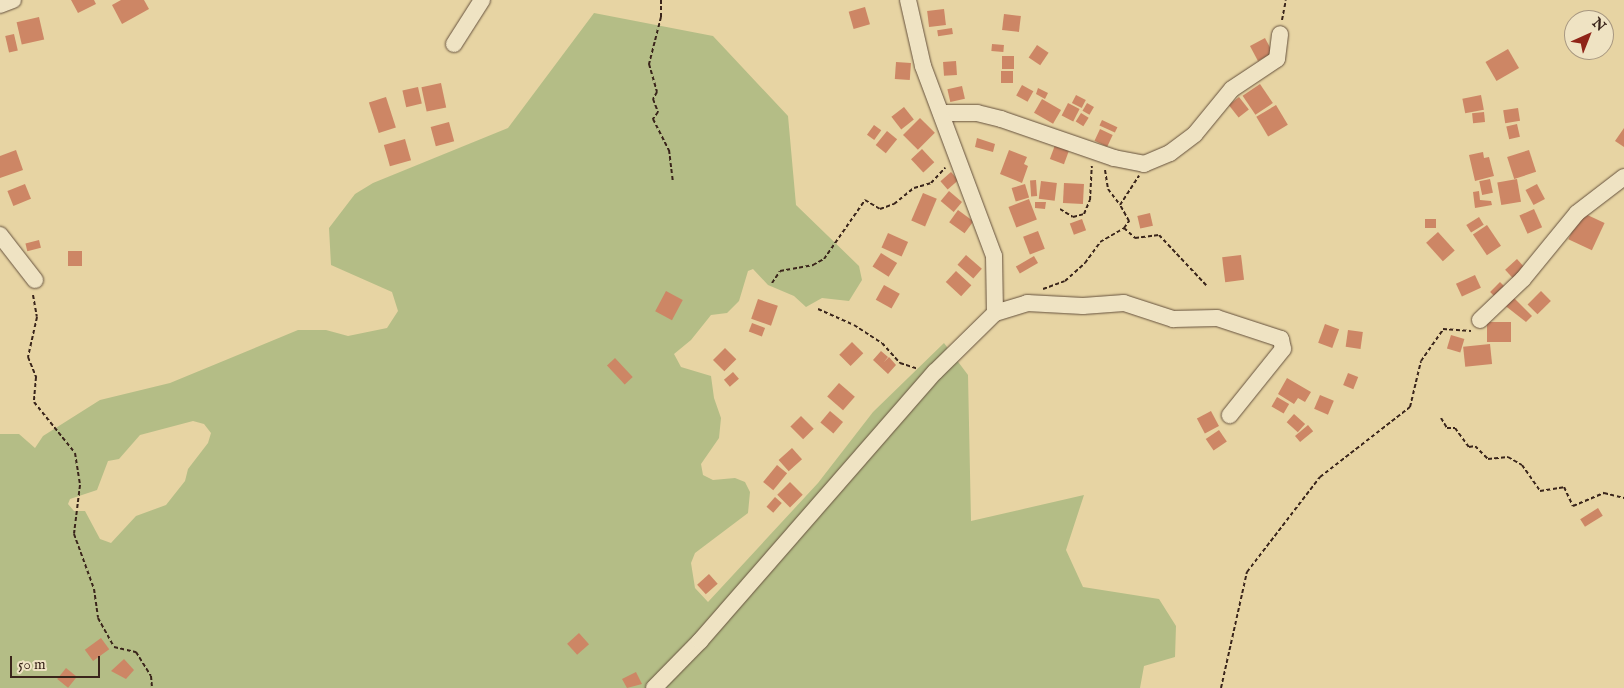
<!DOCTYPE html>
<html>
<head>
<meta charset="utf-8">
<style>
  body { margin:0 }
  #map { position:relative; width:1624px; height:688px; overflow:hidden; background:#e7d4a3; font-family:"IM FELL English",serif }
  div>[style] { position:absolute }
  .green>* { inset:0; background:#b4bd86 }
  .building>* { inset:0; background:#cd8665; transform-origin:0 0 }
  .path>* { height:2px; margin-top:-1px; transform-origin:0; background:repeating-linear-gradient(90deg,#3a251b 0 4px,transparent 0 6.5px) }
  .roads { filter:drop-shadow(0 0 1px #65513d) drop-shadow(0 0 1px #65513d) }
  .minor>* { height:16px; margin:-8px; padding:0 8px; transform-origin:8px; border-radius:8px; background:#efe3c3 }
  span { translate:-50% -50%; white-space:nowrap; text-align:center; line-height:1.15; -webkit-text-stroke:4px #efe3c3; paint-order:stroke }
  .north { position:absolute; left:1564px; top:10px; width:50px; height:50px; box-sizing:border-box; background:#efe3c3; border:1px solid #a79780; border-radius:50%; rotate:44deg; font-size:14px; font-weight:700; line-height:20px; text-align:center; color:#3a251b }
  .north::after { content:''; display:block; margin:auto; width:18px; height:22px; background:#8f2418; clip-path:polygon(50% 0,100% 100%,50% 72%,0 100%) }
  .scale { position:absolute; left:10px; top:656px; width:90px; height:22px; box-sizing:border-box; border:2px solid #3a251b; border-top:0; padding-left:6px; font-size:15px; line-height:18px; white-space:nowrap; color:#3a251b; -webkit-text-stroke:4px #efe3c3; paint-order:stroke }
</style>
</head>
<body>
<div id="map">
  <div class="green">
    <i style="clip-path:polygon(evenodd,594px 13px,713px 36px,788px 116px,796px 205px,859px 266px,862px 280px,849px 301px,822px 298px,806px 307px,794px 296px,768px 285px,753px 269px,748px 271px,739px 301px,727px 313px,711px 315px,691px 340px,674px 354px,681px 367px,711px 376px,714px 398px,721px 418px,719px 438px,701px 464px,703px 475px,713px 480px,735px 478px,745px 482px,750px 492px,748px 513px,695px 553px,691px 563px,695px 588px,708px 602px,818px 483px,873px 412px,944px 343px,968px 375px,971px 521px,1084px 495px,1066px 550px,1083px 587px,1159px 599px,1176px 626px,1175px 657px,1144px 666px,1140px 688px,0 688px,0 434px,19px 434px,35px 448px,43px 436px,100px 400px,170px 383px,298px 330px,326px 330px,348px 336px,387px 328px,398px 311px,392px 292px,331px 265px,329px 228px,355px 194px,373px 183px,508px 128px,594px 13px,193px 421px,204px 424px,211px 433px,208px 443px,188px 469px,185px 481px,166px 505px,136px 516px,111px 543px,100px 539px,85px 511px,74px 511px,68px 504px,70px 499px,97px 490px,108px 461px,119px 459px,140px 435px,193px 421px)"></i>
  </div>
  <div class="building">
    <i style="clip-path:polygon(71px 0,94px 0,96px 4px,78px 13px)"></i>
    <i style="clip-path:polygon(121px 0,144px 0,149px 9px,122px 24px,112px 5px)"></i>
    <i style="left:865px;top:7px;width:18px;height:17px;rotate:74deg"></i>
    <i style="left:944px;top:9px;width:16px;height:17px;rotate:83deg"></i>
    <i style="left:1004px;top:14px;width:17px;height:16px;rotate:7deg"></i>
    <i style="left:39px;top:17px;width:23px;height:23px;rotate:77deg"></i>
    <i style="left:952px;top:28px;width:6px;height:15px;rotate:81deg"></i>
    <i style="left:14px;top:34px;width:17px;height:9px;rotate:77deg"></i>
    <i style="left:1265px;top:38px;width:17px;height:17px;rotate:62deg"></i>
    <i style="left:992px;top:44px;width:12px;height:7px;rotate:5deg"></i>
    <i style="left:1037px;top:45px;width:14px;height:15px;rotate:34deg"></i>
    <i style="left:1508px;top:49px;width:22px;height:26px;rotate:60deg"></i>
    <i style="left:1002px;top:56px;width:12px;height:13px"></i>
    <i style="left:956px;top:61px;width:14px;height:13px;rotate:86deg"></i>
    <i style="left:896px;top:62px;width:15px;height:17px;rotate:4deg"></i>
    <i style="left:1001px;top:71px;width:12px;height:12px"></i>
    <i style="left:441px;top:83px;width:25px;height:20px;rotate:78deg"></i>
    <i style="left:1260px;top:84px;width:23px;height:21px;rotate:56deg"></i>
    <i style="left:1022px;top:85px;width:13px;height:12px;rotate:29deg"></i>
    <i style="left:962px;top:86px;width:13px;height:15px;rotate:77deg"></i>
    <i style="left:418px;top:87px;width:17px;height:16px;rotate:77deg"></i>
    <i style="clip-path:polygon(1038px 88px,1048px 93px,1045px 99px,1036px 94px)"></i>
    <i style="left:1076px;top:95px;width:11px;height:9px;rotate:27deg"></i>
    <i style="left:1481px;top:95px;width:15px;height:19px;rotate:79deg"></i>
    <i style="left:386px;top:97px;width:32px;height:18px;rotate:72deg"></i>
    <i style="left:1239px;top:97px;width:16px;height:13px;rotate:52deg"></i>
    <i style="left:1042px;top:99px;width:22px;height:16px;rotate:30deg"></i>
    <i style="left:1068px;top:103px;width:13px;height:14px;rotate:27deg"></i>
    <i style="left:1087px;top:103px;width:8px;height:9px;rotate:30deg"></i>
    <i style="left:1276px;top:105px;width:23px;height:23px;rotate:59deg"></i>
    <i style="left:904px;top:107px;width:16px;height:16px;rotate:52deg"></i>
    <i style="left:1518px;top:108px;width:13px;height:15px;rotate:81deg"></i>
    <i style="left:1484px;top:112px;width:10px;height:12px;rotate:84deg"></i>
    <i style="left:1081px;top:113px;width:9px;height:10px;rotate:32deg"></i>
    <i style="left:920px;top:118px;width:21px;height:24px;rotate:45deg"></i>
    <i style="left:1102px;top:120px;width:17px;height:6px;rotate:25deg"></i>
    <i style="left:449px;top:122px;width:20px;height:19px;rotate:75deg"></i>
    <i style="left:1517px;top:124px;width:13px;height:11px;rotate:77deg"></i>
    <i style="left:874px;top:125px;width:9px;height:12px;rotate:36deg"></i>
    <i style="clip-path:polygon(1624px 128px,1624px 147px,1615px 141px)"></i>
    <i style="left:1100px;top:129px;width:14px;height:13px;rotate:25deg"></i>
    <i style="left:887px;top:131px;width:13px;height:18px;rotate:39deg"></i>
    <i style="clip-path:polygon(977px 138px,995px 144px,993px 152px,975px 147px)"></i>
    <i style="left:405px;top:139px;width:22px;height:22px;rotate:74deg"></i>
    <i style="left:1055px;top:145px;width:15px;height:15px;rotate:20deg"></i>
    <i style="left:922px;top:149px;width:18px;height:15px;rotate:47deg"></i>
    <i style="clip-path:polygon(16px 150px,23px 170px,0 178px,0 156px)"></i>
    <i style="clip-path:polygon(1009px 150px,1027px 157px,1024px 164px,1028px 166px,1022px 183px,1000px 174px)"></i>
    <i style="left:1529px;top:150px;width:23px;height:23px;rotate:72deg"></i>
    <i style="clip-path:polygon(1483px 152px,1484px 158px,1489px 157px,1494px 176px,1475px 181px,1469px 155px)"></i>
    <i style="left:951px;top:172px;width:11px;height:14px;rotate:49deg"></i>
    <i style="left:1490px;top:179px;width:14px;height:11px;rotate:78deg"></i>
    <i style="left:1517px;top:179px;width:23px;height:20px;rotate:80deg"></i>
    <i style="left:1036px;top:180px;width:16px;height:6px;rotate:86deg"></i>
    <i style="left:1041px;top:181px;width:16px;height:18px;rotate:7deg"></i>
    <i style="left:1064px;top:183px;width:20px;height:20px;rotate:3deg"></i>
    <i style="left:25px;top:184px;width:16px;height:19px;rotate:68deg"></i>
    <i style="left:1025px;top:184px;width:14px;height:14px;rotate:73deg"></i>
    <i style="left:1537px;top:184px;width:17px;height:13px;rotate:62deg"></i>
    <i style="left:949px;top:191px;width:17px;height:13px;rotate:40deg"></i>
    <i style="clip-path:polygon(1479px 191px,1480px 200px,1491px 201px,1492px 205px,1475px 208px,1473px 192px)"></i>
    <i style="left:923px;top:193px;width:15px;height:30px;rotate:23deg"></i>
    <i style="left:1029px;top:199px;width:22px;height:22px;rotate:69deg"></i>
    <i style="clip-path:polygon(1035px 202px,1046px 202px,1045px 209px,1035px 208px)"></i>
    <i style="left:1534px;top:209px;width:20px;height:16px;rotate:66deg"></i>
    <i style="left:958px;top:210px;width:19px;height:15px;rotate:36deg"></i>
    <i style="left:1581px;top:212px;width:26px;height:30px;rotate:25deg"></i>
    <i style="left:1150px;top:213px;width:13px;height:13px;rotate:77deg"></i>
    <i style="left:1479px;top:217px;width:9px;height:15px;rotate:58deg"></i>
    <i style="left:1082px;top:219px;width:12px;height:13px;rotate:70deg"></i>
    <i style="left:1425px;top:219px;width:11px;height:9px"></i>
    <i style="left:1487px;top:225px;width:25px;height:17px;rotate:56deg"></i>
    <i style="left:1038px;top:231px;width:19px;height:16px;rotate:69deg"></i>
    <i style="left:1438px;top:232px;width:25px;height:16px;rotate:48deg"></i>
    <i style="left:888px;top:233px;width:22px;height:16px;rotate:24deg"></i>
    <i style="left:39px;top:240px;width:8px;height:14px;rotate:76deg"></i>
    <i style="left:68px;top:251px;width:14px;height:15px"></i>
    <i style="left:881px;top:253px;width:19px;height:16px;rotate:32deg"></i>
    <i style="left:966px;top:255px;width:21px;height:13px;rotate:41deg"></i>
    <i style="left:1241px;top:255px;width:25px;height:19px;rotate:83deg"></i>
    <i style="left:1034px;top:256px;width:8px;height:21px;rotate:60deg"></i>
    <i style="left:1517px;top:259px;width:12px;height:16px;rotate:48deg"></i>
    <i style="left:956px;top:271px;width:21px;height:15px;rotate:43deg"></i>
    <i style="left:1475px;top:275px;width:14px;height:21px;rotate:65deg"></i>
    <i style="left:1500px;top:282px;width:11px;height:14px;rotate:45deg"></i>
    <i style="left:884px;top:285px;width:18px;height:17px;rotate:29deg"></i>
    <i style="left:666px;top:291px;width:19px;height:23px;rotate:28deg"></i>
    <i style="left:1541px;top:291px;width:14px;height:19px;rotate:45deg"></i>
    <i style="clip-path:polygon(1511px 295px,1532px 316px,1526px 322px,1503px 304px)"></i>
    <i style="left:758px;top:299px;width:21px;height:21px;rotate:19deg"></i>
    <i style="left:1487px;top:322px;width:24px;height:20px"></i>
    <i style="left:752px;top:323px;width:14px;height:9px;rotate:21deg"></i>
    <i style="left:1325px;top:324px;width:15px;height:20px;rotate:20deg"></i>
    <i style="left:1348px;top:330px;width:15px;height:17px;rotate:8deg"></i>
    <i style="left:1451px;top:335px;width:14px;height:14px;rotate:17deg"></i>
    <i style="left:852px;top:342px;width:16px;height:18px;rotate:45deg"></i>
    <i style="left:1490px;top:344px;width:20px;height:27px;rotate:84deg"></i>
    <i style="left:725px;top:348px;width:16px;height:17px;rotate:45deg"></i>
    <i style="clip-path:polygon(881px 351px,888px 357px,884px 362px,889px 357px,896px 365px,888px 374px,873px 360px)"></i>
    <i style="left:615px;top:358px;width:26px;height:11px;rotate:47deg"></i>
    <i style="left:733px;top:372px;width:9px;height:12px;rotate:49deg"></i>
    <i style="left:1348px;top:373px;width:11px;height:13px;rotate:22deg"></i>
    <i style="clip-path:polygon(1287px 378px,1311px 392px,1305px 402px,1298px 398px,1294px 404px,1278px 394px)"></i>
    <i style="left:839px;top:383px;width:21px;height:18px;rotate:41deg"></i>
    <i style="left:1320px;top:395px;width:15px;height:15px;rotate:23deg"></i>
    <i style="left:1277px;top:397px;width:14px;height:11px;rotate:30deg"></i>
    <i style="left:830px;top:411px;width:17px;height:15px;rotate:40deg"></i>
    <i style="left:1211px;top:411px;width:17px;height:16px;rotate:62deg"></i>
    <i style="left:1294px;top:414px;width:15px;height:11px;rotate:42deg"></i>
    <i style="left:801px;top:416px;width:18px;height:15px;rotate:45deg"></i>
    <i style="left:1308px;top:425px;width:8px;height:17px;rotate:50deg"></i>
    <i style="left:1219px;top:430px;width:14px;height:16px;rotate:56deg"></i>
    <i style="left:792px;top:448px;width:15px;height:18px;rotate:48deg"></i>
    <i style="left:777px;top:465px;width:13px;height:22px;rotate:39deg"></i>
    <i style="left:790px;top:482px;width:18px;height:18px;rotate:45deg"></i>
    <i style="left:775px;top:497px;width:9px;height:13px;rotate:41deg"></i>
    <i style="left:1598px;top:508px;width:9px;height:21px;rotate:58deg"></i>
    <i style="left:709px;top:574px;width:13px;height:16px;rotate:48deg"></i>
    <i style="left:579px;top:633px;width:15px;height:16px;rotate:48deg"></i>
    <i style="left:101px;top:638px;width:14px;height:20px;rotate:54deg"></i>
    <i style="clip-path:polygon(124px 659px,134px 670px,126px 679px,111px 671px)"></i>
    <i style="left:66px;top:668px;width:14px;height:14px;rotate:39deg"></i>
    <i style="clip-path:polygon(636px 672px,642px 684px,627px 688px,622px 679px)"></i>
  </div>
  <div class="path">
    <i style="left:661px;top:0;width:17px;rotate:90deg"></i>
    <i style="left:661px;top:17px;width:49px;rotate:104.3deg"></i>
    <i style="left:649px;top:64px;width:29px;rotate:74deg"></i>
    <i style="left:657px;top:92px;width:8px;rotate:120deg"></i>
    <i style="left:653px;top:99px;width:14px;rotate:69deg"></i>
    <i style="left:658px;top:112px;width:9px;rotate:126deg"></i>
    <i style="left:653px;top:119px;width:35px;rotate:63deg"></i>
    <i style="left:669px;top:150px;width:32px;rotate:83deg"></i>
    <i style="left:1282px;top:20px;width:20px;rotate:-79deg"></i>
    <i style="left:1105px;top:170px;width:19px;rotate:81deg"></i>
    <i style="left:1108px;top:189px;width:20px;rotate:53deg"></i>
    <i style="left:1060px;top:209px;width:15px;rotate:32deg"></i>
    <i style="left:1073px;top:217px;width:11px;rotate:-15deg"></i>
    <i style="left:1084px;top:214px;width:15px;rotate:-67deg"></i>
    <i style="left:1090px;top:200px;width:34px;rotate:-87deg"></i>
    <i style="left:1124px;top:228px;width:15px;rotate:42deg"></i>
    <i style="left:1135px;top:238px;width:24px;rotate:-7deg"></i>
    <i style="left:1159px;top:235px;width:69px;rotate:46.8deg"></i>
    <i style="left:772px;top:283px;width:14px;rotate:-56deg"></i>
    <i style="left:780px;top:271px;width:34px;rotate:-10deg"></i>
    <i style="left:813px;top:265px;width:13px;rotate:-29deg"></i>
    <i style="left:824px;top:259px;width:72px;rotate:-55.2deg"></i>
    <i style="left:865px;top:200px;width:17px;rotate:31deg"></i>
    <i style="left:880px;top:209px;width:15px;rotate:-20deg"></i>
    <i style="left:894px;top:204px;width:26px;rotate:-39deg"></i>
    <i style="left:914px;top:188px;width:18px;rotate:-16deg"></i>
    <i style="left:931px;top:183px;width:21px;rotate:-47deg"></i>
    <i style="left:1043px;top:289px;width:23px;rotate:-20deg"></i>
    <i style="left:1065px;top:281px;width:27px;rotate:-42deg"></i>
    <i style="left:1085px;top:263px;width:26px;rotate:-54deg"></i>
    <i style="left:1100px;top:242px;width:28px;rotate:-30deg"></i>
    <i style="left:1124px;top:228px;width:9px;rotate:-54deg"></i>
    <i style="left:1129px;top:221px;width:18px;rotate:-119deg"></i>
    <i style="left:1120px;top:205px;width:35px;rotate:-57deg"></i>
    <i style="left:33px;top:295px;width:22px;rotate:80deg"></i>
    <i style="left:37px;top:317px;width:41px;rotate:102.7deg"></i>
    <i style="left:28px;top:357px;width:22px;rotate:68deg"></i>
    <i style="left:36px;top:377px;width:25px;rotate:95deg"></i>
    <i style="left:34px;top:402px;width:65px;rotate:51.2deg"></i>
    <i style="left:75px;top:453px;width:32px;rotate:81deg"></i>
    <i style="left:80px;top:485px;width:49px;rotate:97deg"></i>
    <i style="left:74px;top:534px;width:59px;rotate:70deg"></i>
    <i style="left:94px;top:589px;width:29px;rotate:82deg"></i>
    <i style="left:98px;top:618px;width:33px;rotate:61deg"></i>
    <i style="left:114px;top:647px;width:23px;rotate:13deg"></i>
    <i style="left:136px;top:652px;width:28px;rotate:58deg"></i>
    <i style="left:151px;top:676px;width:12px;rotate:85deg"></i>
    <i style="left:818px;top:309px;width:39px;rotate:24deg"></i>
    <i style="left:854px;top:325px;width:33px;rotate:33deg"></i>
    <i style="left:882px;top:343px;width:27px;rotate:48deg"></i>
    <i style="left:900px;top:363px;width:19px;rotate:18deg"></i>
    <i style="left:1441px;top:418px;width:12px;rotate:59deg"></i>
    <i style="left:1447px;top:428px;width:8px"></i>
    <i style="left:1455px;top:428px;width:24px;rotate:54deg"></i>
    <i style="left:1469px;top:447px;width:6px;rotate:-9deg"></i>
    <i style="left:1475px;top:446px;width:18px;rotate:45deg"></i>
    <i style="left:1488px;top:459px;width:20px;rotate:-6deg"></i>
    <i style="left:1508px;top:457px;width:16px;rotate:30deg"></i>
    <i style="left:1522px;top:465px;width:32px;rotate:55deg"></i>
    <i style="left:1540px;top:491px;width:24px;rotate:-9deg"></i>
    <i style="left:1564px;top:487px;width:21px;rotate:65deg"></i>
    <i style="left:1573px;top:506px;width:34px;rotate:-23deg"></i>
    <i style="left:1604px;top:493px;width:21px;rotate:14deg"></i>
    <i style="left:1221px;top:688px;width:119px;rotate:-77.4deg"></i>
    <i style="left:1247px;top:572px;width:120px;rotate:-52.5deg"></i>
    <i style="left:1320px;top:477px;width:114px;rotate:-37.9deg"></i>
    <i style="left:1410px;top:407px;width:47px;rotate:-76.6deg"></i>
    <i style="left:1421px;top:361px;width:39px;rotate:-55deg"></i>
    <i style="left:1443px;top:329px;width:28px;rotate:4deg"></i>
  </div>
  <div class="roads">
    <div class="minor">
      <i style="left:0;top:5px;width:14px;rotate:-21deg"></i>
      <i style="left:454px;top:44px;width:52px;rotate:-57.5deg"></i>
      <i style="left:941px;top:113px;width:36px"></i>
      <i style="left:977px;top:113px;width:25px;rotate:14deg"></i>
      <i style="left:1001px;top:119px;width:120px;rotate:19deg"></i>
      <i style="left:1114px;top:158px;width:31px;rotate:11deg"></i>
      <i style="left:1144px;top:164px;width:28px;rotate:-23deg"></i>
      <i style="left:1170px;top:153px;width:31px;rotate:-37deg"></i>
      <i style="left:1195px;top:134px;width:58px;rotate:-50.6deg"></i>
      <i style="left:1232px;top:89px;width:54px;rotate:-33.7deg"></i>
      <i style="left:1277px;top:59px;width:25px;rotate:-83deg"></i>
      <i style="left:0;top:235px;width:57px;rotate:52.1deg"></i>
      <i style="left:995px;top:313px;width:34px;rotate:-17deg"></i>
      <i style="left:1027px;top:303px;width:56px;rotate:3.1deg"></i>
      <i style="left:1083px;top:306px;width:41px;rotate:-4.2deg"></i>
      <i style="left:1124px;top:303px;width:52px;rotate:18.1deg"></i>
      <i style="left:1173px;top:319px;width:44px;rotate:-1.3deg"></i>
      <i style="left:1217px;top:318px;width:67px;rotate:18.2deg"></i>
      <i style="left:1281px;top:339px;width:10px;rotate:79deg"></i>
      <i style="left:1283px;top:349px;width:85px;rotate:128.8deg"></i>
      <i style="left:1480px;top:320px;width:59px;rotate:-43.6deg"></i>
      <i style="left:1523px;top:279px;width:85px;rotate:-50.7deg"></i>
      <i style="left:1577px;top:213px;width:59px;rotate:-37.5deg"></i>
      <i style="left:654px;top:688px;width:66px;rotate:-45.6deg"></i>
      <i style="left:700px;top:641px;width:357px;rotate:-48.9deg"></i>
      <i style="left:935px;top:372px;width:84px;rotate:-44.5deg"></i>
      <i style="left:995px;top:313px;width:57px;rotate:-91deg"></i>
      <i style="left:994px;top:256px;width:203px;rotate:-110.5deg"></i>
      <i style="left:923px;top:66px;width:68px;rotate:-102.8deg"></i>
    </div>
  </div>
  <div class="north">N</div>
  <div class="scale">50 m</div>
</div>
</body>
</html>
